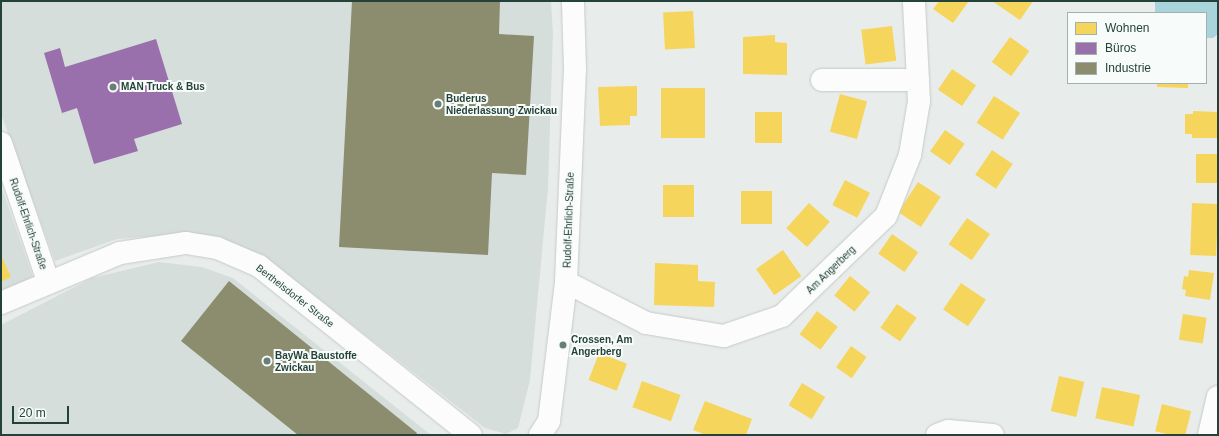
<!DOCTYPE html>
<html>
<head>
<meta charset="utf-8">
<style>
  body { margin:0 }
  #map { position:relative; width:1219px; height:436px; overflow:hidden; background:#e8edeb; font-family:Arial,sans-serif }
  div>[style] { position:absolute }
  .built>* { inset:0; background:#d6dedb }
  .water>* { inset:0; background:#a9d4db }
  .homes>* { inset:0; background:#f6d55c; transform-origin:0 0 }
  .offices>* { inset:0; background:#9970ab }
  .industry>* { inset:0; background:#8c8c6e }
  .roads { filter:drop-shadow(0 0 1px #c5cac8) drop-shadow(0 0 1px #c5cac8) }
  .minor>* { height:22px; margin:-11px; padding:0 11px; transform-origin:11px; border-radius:11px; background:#fcfcfc }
  .dots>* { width:11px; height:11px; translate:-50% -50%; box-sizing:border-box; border:2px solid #f7fbf9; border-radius:50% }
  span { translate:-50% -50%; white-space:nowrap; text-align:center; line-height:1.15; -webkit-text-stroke:4px #f7fbf9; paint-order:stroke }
  .poi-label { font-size:10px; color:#24423a; font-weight:700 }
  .left { translate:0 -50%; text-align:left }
  .street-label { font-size:10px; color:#24423a }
  .frame { position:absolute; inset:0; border:2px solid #24423a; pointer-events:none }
  .legend { position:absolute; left:1067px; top:12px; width:140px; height:72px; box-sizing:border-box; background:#f7fbf9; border:1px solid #a3b1ad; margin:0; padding:5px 7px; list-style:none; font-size:12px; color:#24423a }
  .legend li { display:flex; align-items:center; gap:8px; height:20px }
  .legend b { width:20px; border:1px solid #a3b1ad }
  .scale { position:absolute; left:12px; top:406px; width:57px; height:18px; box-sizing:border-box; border:2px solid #24423a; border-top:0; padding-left:5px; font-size:12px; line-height:14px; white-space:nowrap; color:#24423a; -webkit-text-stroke:3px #f7fbf9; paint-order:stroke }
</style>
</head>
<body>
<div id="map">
  <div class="built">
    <i style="clip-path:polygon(1px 1px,551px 1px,553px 33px,548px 188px,530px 380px,518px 428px,506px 434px,485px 428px,274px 264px,209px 235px,168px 235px,117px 239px,55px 261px,1px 114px)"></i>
    <i style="clip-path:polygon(1px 186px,33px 277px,1px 293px)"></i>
    <i style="clip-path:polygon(159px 262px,202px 267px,233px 278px,431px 435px,1px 435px,1px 325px,92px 278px)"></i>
  </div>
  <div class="water">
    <i style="clip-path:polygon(1155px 1px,1218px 1px,1218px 34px,1213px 38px,1206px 38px,1206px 13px,1155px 13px)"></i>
  </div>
  <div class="homes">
    <i style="clip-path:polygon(939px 1px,969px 1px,953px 23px,933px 9px)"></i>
    <i style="clip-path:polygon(992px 1px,1033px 1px,1020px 20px)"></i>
    <i style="left:693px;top:11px;width:37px;height:30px;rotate:87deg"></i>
    <i style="left:892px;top:26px;width:35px;height:31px;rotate:83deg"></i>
    <i style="clip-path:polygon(775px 35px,775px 42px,787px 43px,787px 75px,743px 74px,743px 37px)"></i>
    <i style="left:1010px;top:37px;width:24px;height:31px;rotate:36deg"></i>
    <i style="left:952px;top:69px;width:29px;height:25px;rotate:34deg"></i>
    <i style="clip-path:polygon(1157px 83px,1188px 83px,1188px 88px,1157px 87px)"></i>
    <i style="clip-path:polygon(637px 86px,637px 116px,630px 116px,630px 125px,600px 126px,598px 87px)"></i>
    <i style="left:705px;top:88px;width:50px;height:44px;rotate:90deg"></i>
    <i style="left:840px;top:94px;width:28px;height:39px;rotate:15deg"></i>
    <i style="left:994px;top:96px;width:31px;height:32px;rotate:33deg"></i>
    <i style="clip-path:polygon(1193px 111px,1218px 112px,1218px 138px,1192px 138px,1192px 134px,1185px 134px,1185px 114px,1193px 114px)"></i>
    <i style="left:755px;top:112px;width:27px;height:31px"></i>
    <i style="left:945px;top:130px;width:24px;height:26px;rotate:35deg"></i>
    <i style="left:992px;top:150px;width:25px;height:30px;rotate:34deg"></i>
    <i style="left:1196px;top:154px;width:22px;height:29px"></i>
    <i style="left:845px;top:180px;width:28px;height:28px;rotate:27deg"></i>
    <i style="left:918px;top:182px;width:27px;height:36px;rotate:33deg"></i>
    <i style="left:663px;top:185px;width:31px;height:32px"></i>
    <i style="left:772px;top:191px;width:33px;height:31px;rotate:90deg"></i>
    <i style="left:809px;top:203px;width:28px;height:34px;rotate:42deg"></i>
    <i style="left:1192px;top:203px;width:26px;height:52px;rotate:2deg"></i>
    <i style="left:967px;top:218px;width:28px;height:32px;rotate:35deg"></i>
    <i style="left:892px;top:234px;width:32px;height:24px;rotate:35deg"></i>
    <i style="left:783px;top:250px;width:32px;height:33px;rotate:55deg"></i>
    <i style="clip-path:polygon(1px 255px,11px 277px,1px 282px)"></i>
    <i style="clip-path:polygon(655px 263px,698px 265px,698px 281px,715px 282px,714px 307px,654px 305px)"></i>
    <i style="clip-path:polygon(1189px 270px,1214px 273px,1210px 300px,1185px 296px,1186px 290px,1182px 289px,1184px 276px,1188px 277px)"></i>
    <i style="left:850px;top:276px;width:26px;height:25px;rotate:39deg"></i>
    <i style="left:961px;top:283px;width:30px;height:32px;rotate:34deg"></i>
    <i style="left:897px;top:304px;width:24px;height:29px;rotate:35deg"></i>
    <i style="left:817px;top:311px;width:26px;height:29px;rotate:37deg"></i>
    <i style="left:1183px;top:314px;width:24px;height:26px;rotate:9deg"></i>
    <i style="left:851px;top:346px;width:19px;height:26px;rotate:35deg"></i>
    <i style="left:599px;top:353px;width:30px;height:29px;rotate:21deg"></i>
    <i style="left:1059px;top:376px;width:26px;height:36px;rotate:13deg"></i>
    <i style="left:642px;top:381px;width:41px;height:28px;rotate:20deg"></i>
    <i style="left:802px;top:383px;width:27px;height:26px;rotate:31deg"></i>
    <i style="left:1102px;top:387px;width:39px;height:32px;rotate:12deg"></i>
    <i style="clip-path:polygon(705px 401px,752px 419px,746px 435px,706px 435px,693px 430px)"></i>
    <i style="left:1162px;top:404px;width:30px;height:28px;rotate:14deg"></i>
  </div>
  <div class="offices">
    <i style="clip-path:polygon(156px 39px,182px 124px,134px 139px,138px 151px,94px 164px,77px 108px,62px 113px,44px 53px,60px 48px,65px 67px)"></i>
  </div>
  <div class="industry">
    <i style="clip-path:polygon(352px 1px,500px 1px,499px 34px,534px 36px,526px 175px,492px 173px,488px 255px,339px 247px)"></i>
    <i style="clip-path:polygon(229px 281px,417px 433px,416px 435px,298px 435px,181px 341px)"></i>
  </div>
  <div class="roads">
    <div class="minor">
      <i style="left:822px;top:80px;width:96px"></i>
      <i style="left:1px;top:143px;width:146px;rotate:71.2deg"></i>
      <i style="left:566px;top:282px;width:90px;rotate:27.1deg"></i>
      <i style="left:646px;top:323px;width:79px;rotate:9.5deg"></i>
      <i style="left:724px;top:336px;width:61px;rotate:-19deg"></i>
      <i style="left:782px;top:316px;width:144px;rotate:-43.9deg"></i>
      <i style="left:886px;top:216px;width:66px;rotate:-68.5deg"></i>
      <i style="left:910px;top:155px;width:55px;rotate:-80.5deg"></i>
      <i style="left:919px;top:101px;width:100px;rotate:-92.9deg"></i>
      <i style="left:1px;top:303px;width:129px;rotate:-22.8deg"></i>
      <i style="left:120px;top:253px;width:67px;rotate:-8.6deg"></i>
      <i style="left:186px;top:243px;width:31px;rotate:9deg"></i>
      <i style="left:217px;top:248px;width:46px;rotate:23.2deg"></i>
      <i style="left:259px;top:266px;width:271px;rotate:38.6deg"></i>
      <i style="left:540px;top:435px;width:17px;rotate:-57deg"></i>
      <i style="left:549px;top:421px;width:140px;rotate:-83deg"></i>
      <i style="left:566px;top:282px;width:212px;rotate:-87.6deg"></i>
      <i style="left:575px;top:70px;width:69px;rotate:-91.7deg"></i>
      <i style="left:937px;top:435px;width:12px;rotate:-20deg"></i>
      <i style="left:948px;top:431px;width:45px;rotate:5.1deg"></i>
      <i style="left:1209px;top:435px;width:39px;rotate:-77deg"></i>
    </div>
  </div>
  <div class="dots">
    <i style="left:113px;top:87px;background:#697e78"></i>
    <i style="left:438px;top:104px;background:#697e78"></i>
    <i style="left:563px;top:345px;background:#697e78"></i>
    <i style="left:267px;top:361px;background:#697e78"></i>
  </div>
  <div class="poi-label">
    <span class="left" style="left:121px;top:87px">MAN Truck &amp; Bus</span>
    <span class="left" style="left:446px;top:104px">Buderus<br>Niederlassung Zwickau</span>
    <span class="left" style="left:571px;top:345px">Crossen, Am<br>Angerberg</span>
    <span class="left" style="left:275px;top:361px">BayWa Baustoffe<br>Zwickau</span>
  </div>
  <div class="street-label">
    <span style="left:569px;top:220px;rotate:-88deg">Rudolf-Ehrlich-Straße</span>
    <span style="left:28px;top:224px;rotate:71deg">Rudolf-Ehrlich-Straße</span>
    <span style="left:831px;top:270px;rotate:-44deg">Am Angerberg</span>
    <span style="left:295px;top:296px;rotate:38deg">Berthelsdorfer Straße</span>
  </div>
  <div class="frame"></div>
  <ul class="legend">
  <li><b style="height:11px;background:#f6d55c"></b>Wohnen</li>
  <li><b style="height:11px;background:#9970ab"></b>Büros</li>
  <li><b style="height:11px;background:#8c8c6e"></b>Industrie</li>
  </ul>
  <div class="scale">20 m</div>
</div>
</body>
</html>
